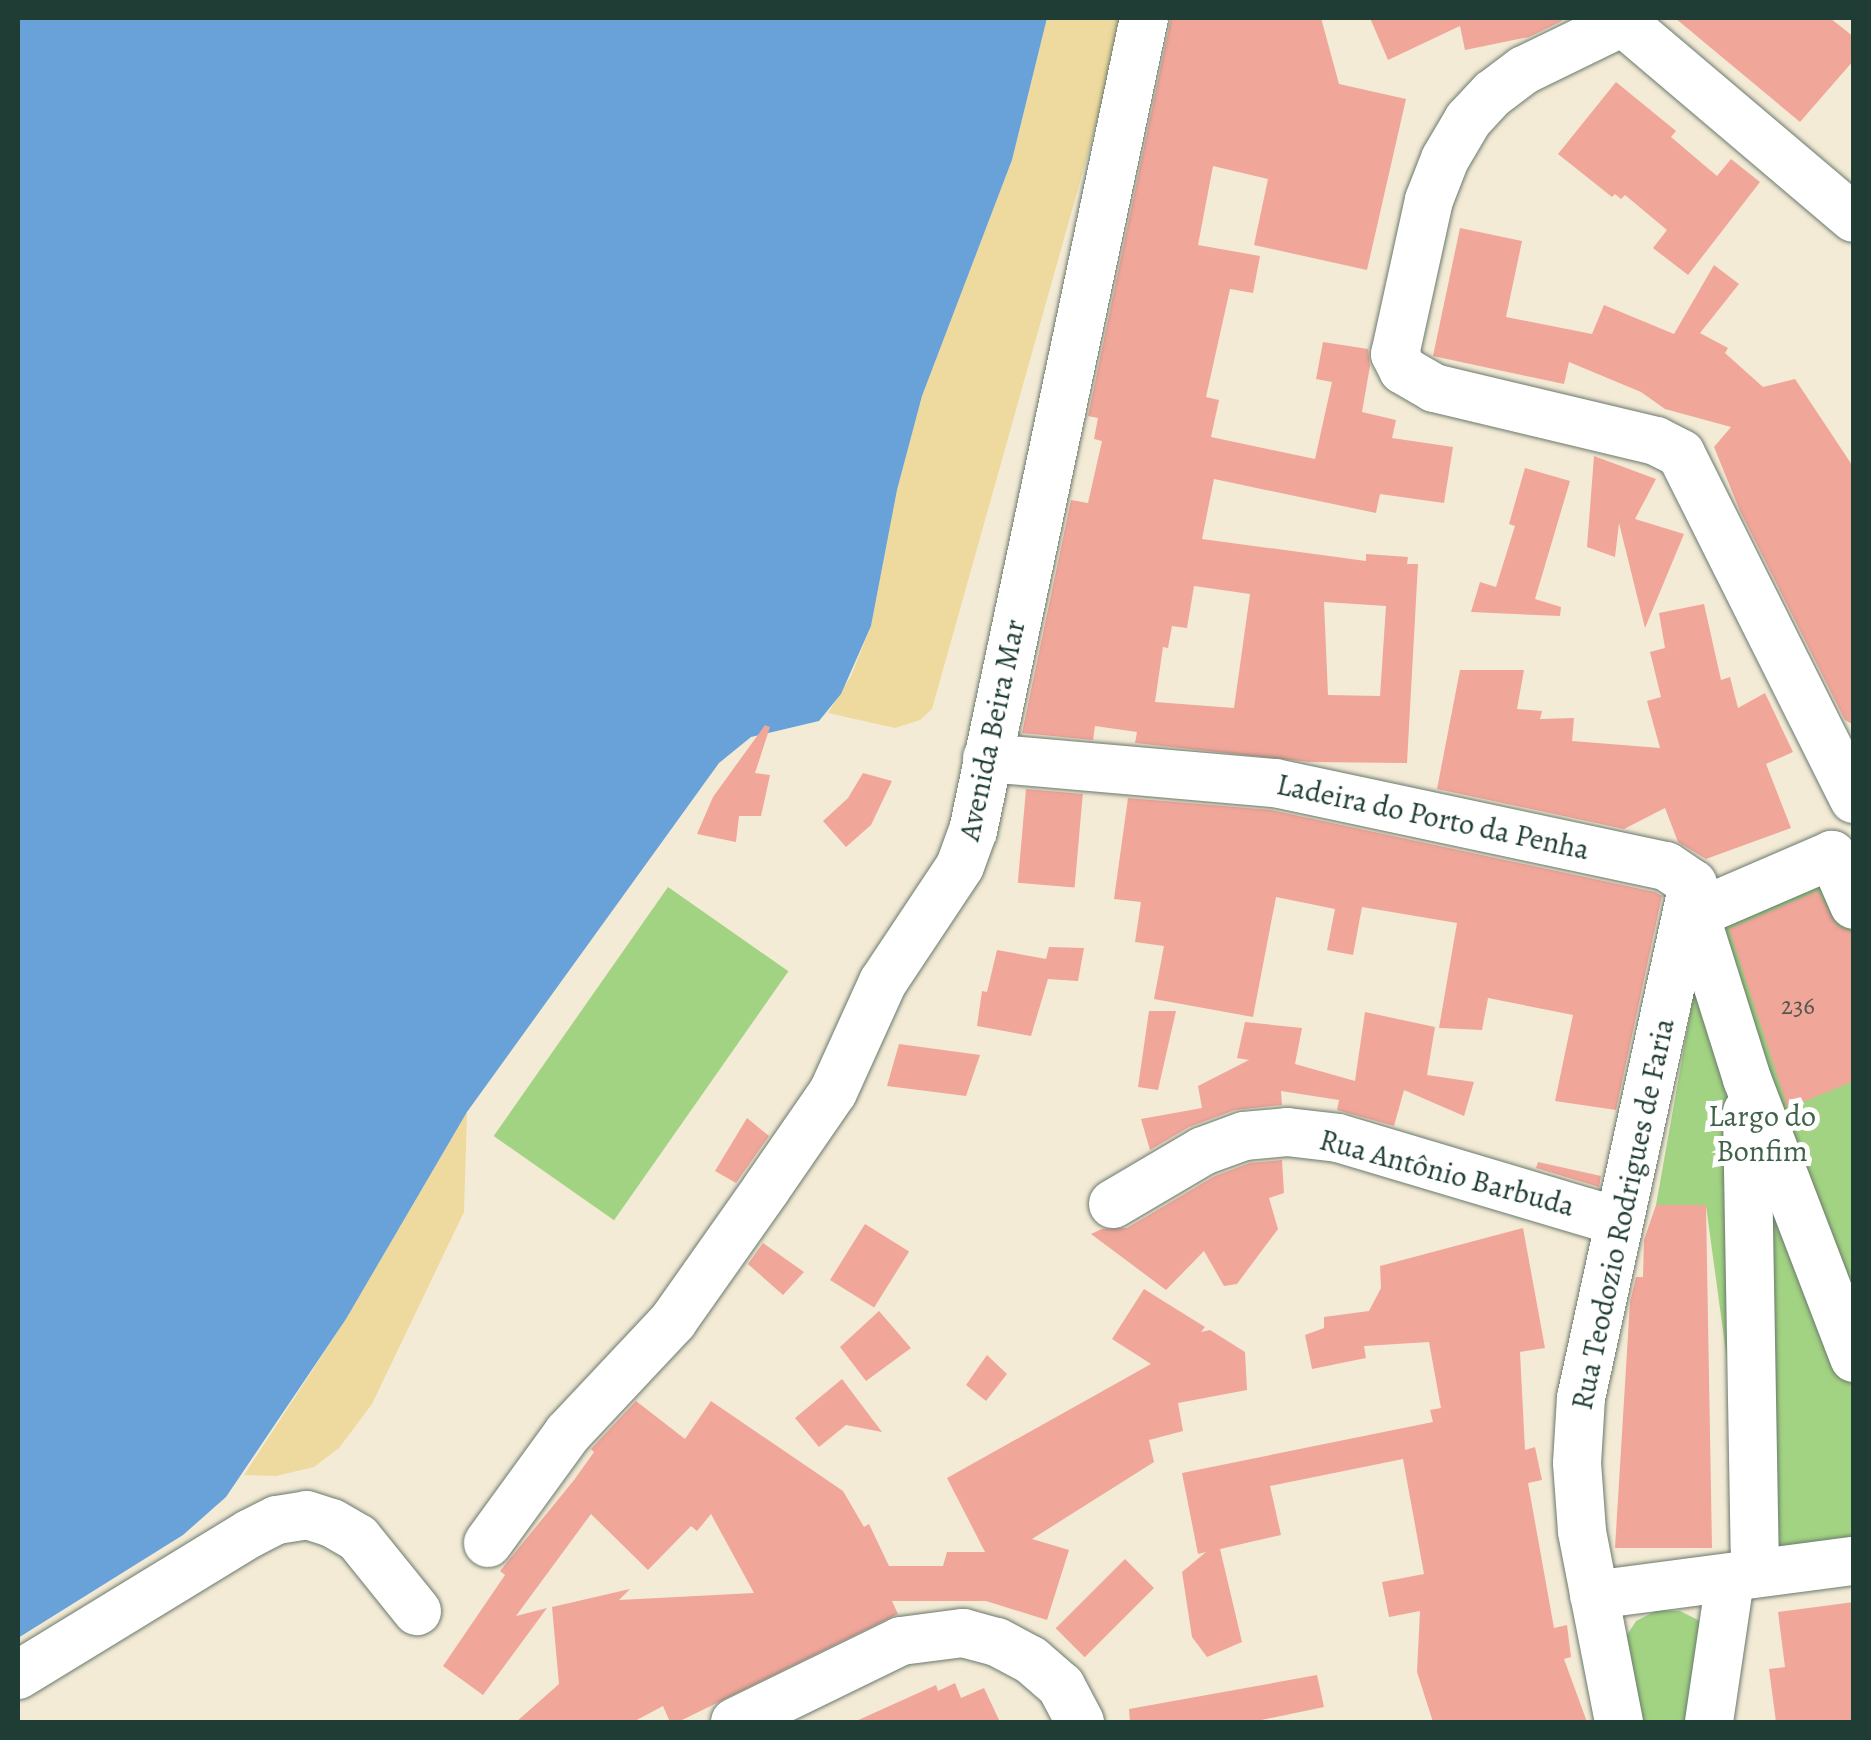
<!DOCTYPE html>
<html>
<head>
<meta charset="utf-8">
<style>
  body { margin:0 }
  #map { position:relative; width:1871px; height:1740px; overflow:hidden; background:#f4ebd6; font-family:Alegreya,serif }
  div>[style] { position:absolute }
  .green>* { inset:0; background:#a2d382; transform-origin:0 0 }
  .sand>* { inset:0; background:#eeda9e }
  .water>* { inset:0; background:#69a2d8 }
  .building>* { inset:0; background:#f1a69a; transform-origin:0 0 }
  .roads { filter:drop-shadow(0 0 2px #6a7a6d) drop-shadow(0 0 2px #6a7a6d) }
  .minor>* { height:48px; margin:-24px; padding:0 24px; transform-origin:24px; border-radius:24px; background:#fff }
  span { translate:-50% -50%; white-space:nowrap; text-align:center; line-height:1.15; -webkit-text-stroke:10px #fff; paint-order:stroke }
  .number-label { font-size:25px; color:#54574e }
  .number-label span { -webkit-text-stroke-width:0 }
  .street-label { font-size:30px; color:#1f3d34 }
  .park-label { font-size:30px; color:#406248 }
  .frame { position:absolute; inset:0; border:20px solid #1f3d34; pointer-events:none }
</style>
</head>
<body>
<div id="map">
  <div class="green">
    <i style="clip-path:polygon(1854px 852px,1853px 1537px,1753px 1550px,1706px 1206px,1656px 1205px,1710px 902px)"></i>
    <i style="left:668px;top:887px;width:147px;height:304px;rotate:35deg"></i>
    <i style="clip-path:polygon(1658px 1610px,1680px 1611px,1700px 1621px,1697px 1722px,1637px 1722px,1624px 1651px,1627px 1635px,1636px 1621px)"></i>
  </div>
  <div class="sand">
    <i style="clip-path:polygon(1047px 18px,1126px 18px,932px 709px,920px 720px,895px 728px,828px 713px,851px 676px,871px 626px,897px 490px,922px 396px,1012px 160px)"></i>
    <i style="clip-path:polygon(467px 1112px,464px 1212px,372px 1404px,339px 1448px,314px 1467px,276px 1476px,244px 1475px,346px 1319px)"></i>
  </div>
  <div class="water">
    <i style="clip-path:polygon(18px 18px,1047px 18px,1012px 160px,922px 396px,897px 490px,871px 626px,841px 694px,819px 721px,751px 737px,719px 763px,467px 1112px,346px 1319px,226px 1497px,183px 1535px,18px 1638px)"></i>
  </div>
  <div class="building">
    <i style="clip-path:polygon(evenodd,1171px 18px,1321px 18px,1339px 84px,1406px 99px,1367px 270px,1254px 245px,1268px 179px,1213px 166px,1198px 245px,1260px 256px,1253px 293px,1230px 289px,1206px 397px,1219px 400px,1211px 437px,1315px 459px,1332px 382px,1316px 379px,1323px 342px,1368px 349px,1370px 366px,1362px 412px,1396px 420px,1392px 438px,1453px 447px,1444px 503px,1380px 494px,1376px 513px,1214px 479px,1202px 539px,1366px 561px,1366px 554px,1408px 557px,1407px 564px,1418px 564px,1407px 763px,1309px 762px,1135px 743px,1137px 732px,1095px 726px,1093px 740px,1022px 733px,1071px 500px,1088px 503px,1102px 441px,1094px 439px,1098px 418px,1088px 416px,1171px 18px,1194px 586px,1250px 594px,1234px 708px,1155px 702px,1163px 647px,1168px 648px,1172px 626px,1187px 628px,1194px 586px,1171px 18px,1324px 602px,1386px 606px,1380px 696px,1328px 695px,1324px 602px)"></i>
    <i style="clip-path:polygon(1370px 18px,1562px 18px,1562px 21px,1529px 37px,1465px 50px,1460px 26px,1388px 60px)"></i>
    <i style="clip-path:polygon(1675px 18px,1830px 18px,1854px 37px,1854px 60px,1800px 122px)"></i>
    <i style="clip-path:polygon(1616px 82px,1676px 131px,1671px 137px,1717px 176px,1731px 159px,1760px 182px,1688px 275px,1653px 248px,1667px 230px,1625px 195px,1621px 199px,1615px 194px,1612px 197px,1558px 154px)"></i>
    <i style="clip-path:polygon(1460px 228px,1522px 241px,1506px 317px,1592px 334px,1604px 305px,1674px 334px,1714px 265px,1739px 284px,1700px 333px,1728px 348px,1725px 353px,1763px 387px,1795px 379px,1854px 468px,1854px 725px,1845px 720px,1740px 511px,1714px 447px,1731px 427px,1665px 409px,1641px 392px,1569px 362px,1564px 384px,1433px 356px)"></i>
    <i style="clip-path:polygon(1594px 456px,1656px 479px,1635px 519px,1684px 534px,1645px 628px,1619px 523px,1615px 557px,1587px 547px)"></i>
    <i style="clip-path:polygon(1525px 468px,1570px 481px,1535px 599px,1561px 607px,1560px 616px,1471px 612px,1480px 582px,1496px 587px,1515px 526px,1509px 524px)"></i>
    <i style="clip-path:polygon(1704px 604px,1721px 680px,1730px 677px,1738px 708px,1765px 693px,1793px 752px,1766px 764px,1791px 828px,1706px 859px,1678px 842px,1665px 808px,1624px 829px,1437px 789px,1460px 670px,1524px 670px,1517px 709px,1542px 711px,1540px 719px,1574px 718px,1572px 741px,1660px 748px,1647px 701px,1661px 697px,1650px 652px,1665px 648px,1659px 613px)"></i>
    <i style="clip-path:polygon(765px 725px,770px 727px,755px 773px,770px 775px,761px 816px,739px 816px,736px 842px,697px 834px,713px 797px)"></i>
    <i style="clip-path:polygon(863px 773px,892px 781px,871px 825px,846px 847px,823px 821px,848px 798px)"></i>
    <i style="left:1026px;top:789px;width:57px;height:94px;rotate:5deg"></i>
    <i style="clip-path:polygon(1128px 798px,1271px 810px,1655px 892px,1662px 896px,1616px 1110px,1555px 1101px,1573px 1015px,1488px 998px,1482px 1030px,1439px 1028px,1457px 923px,1362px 907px,1353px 955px,1327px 950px,1335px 909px,1276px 897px,1253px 1017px,1154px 999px,1164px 946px,1135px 942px,1141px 902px,1114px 899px)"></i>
    <i style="clip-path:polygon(1818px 891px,1837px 926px,1854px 932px,1854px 1081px,1788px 1108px,1729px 929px)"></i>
    <i style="clip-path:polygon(1049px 947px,1084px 948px,1078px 981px,1048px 979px,1031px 1036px,977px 1026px,982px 991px,987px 992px,997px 950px,1046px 959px)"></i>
    <i style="clip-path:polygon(1149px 1011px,1176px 1011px,1158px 1090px,1138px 1087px)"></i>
    <i style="clip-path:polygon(1365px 1012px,1435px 1027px,1427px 1075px,1474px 1082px,1464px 1116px,1404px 1090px,1394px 1126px,1337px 1110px,1339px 1100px,1281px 1091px,1282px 1105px,1235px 1110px,1189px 1127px,1150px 1150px,1141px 1119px,1202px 1108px,1198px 1086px,1249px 1060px,1237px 1058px,1245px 1022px,1302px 1028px,1295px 1064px,1355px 1081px)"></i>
    <i style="clip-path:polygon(899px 1044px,980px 1055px,966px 1096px,887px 1086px)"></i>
    <i style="clip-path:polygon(747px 1118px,769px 1136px,736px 1183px,715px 1171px)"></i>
    <i style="clip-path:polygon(1282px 1160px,1284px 1193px,1269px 1198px,1278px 1229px,1237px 1284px,1224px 1286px,1204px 1251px,1166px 1290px,1091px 1234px,1102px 1229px,1127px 1228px,1215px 1176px,1250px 1163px)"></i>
    <i style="clip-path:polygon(1538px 1162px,1601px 1176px,1599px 1187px,1536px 1168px)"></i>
    <i style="clip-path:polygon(1656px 1205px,1706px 1205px,1712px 1548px,1615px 1548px,1630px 1302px,1636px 1277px,1643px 1277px,1644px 1240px)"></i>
    <i style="left:865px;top:1224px;width:52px;height:66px;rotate:32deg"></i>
    <i style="clip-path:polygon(1523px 1228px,1545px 1348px,1520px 1352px,1525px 1450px,1535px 1447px,1542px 1480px,1528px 1483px,1554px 1628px,1567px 1625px,1571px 1657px,1564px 1659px,1587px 1722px,1433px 1722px,1417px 1672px,1420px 1611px,1389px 1617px,1382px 1582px,1424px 1574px,1403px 1459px,1270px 1486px,1281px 1535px,1220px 1549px,1242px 1642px,1207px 1657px,1192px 1637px,1182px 1572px,1206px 1552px,1198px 1554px,1182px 1473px,1433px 1422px,1430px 1410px,1441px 1408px,1429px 1342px,1364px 1346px,1366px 1358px,1312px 1369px,1305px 1335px,1324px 1328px,1324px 1317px,1369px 1311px,1381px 1288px,1380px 1266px)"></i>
    <i style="clip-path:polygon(763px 1243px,804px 1272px,783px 1295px,748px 1264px)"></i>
    <i style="clip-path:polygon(1144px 1289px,1205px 1327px,1201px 1332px,1210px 1330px,1245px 1352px,1247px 1390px,1178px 1403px,1183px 1431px,1149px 1440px,1154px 1462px,1032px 1539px,1069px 1550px,1047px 1620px,986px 1601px,892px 1601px,898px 1614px,678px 1722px,670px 1722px,663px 1706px,633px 1722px,516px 1722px,559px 1684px,552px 1607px,630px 1589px,619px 1600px,754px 1593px,711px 1514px,697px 1531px,691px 1526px,648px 1570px,591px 1514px,516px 1616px,547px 1608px,483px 1695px,443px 1666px,505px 1575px,500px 1571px,574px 1480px,594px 1452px,591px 1449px,636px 1401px,685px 1439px,711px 1401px,843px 1491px,864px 1527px,869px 1524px,889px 1566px,943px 1566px,947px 1552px,985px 1552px,947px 1478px,1151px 1364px,1112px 1339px)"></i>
    <i style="clip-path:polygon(879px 1311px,911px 1348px,866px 1381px,840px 1347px)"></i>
    <i style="clip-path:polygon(987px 1355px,1007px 1374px,986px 1401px,966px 1385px)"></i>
    <i style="clip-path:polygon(842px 1379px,882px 1432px,846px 1425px,819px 1447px,795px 1418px)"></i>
    <i style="left:1125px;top:1559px;width:41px;height:98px;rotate:45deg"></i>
    <i style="clip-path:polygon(1854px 1602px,1854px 1722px,1776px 1722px,1769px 1669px,1785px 1667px,1778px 1612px)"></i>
    <i style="clip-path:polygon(1317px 1675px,1324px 1707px,1252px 1722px,1130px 1722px,1129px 1709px)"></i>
    <i style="clip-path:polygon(955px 1683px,961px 1698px,984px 1688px,1000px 1722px,854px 1722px,936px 1685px,938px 1691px)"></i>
  </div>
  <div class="roads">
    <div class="minor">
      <i style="left:1618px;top:18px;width:309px;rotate:40.3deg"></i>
      <i style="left:1623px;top:22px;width:110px;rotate:154.1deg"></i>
      <i style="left:1524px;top:70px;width:39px;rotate:143deg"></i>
      <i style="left:1493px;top:93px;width:37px;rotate:133deg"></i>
      <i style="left:1468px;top:120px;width:45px;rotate:120.5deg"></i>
      <i style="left:1445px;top:159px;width:44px;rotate:111.3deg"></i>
      <i style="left:1429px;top:200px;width:158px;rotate:102.4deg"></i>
      <i style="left:1395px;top:354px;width:18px;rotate:63deg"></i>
      <i style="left:1403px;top:370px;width:36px;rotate:30deg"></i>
      <i style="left:1434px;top:388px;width:228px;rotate:13.4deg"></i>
      <i style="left:1656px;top:441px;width:28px;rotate:27deg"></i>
      <i style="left:1681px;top:454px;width:386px;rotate:63.4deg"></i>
      <i style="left:987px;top:758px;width:289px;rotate:5deg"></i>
      <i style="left:1275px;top:783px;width:400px;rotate:12deg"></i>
      <i style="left:1666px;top:866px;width:32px;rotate:34deg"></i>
      <i style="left:1854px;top:905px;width:55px;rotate:-113.7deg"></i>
      <i style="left:1832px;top:855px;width:149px;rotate:156.7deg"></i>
      <i style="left:1695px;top:914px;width:173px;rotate:72.5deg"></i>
      <i style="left:1747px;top:1079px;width:299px;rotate:69deg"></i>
      <i style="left:1747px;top:1112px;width:437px;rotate:89deg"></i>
      <i style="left:1113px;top:1204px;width:104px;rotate:-30.5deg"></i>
      <i style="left:1203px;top:1151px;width:44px;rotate:-20.1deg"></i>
      <i style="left:1244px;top:1136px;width:43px;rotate:-5.3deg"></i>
      <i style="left:1287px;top:1132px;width:51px;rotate:6.7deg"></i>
      <i style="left:1338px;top:1138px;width:291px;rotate:16.6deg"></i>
      <i style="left:488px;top:1543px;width:136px;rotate:-54deg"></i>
      <i style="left:568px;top:1433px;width:154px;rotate:-46.8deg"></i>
      <i style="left:673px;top:1321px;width:161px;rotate:-54.8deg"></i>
      <i style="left:766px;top:1189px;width:118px;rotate:-55.4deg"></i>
      <i style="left:833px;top:1092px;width:121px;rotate:-65.6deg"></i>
      <i style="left:883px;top:982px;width:139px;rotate:-56.4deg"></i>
      <i style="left:960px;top:866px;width:37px;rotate:-70deg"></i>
      <i style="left:973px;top:831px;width:831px;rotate:-78.12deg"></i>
      <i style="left:1594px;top:1595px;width:262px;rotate:-7.5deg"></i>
      <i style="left:18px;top:1675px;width:271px;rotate:-31.4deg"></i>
      <i style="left:249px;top:1534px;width:31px;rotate:-27deg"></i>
      <i style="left:277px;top:1520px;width:30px;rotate:-9deg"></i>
      <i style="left:307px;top:1515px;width:26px;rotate:18deg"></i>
      <i style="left:332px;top:1523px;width:30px;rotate:30deg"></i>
      <i style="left:358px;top:1538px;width:94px;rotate:51.1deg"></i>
      <i style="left:735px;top:1722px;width:185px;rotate:-26deg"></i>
      <i style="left:901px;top:1641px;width:63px;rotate:-7.4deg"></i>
      <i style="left:963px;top:1633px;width:35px;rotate:15deg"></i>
      <i style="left:997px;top:1642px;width:38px;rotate:28deg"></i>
      <i style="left:1031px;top:1660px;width:40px;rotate:41deg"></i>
      <i style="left:1061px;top:1686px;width:41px;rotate:62.2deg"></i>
      <i style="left:1619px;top:1722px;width:195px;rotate:-101deg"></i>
      <i style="left:1582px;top:1531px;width:68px;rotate:-94.2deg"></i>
      <i style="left:1577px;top:1463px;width:65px;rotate:-86.5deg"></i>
      <i style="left:1581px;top:1398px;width:526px;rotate:-77.71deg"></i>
      <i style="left:1709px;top:1722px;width:145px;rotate:-81.6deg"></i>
    </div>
  </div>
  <div class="number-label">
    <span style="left:1798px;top:1006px">236</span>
  </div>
  <div class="street-label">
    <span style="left:992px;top:730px;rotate:-78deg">Avenida Beira Mar</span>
    <span style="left:1433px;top:817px;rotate:12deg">Ladeira do Porto da Penha</span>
    <span style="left:1447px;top:1173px;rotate:15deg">Rua Antônio Barbuda</span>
    <span style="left:1623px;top:1214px;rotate:-78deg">Rua Teodozio Rodrigues de Faria</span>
  </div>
  <div class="park-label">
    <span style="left:1762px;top:1133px">Largo do<br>Bonfim</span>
  </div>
  <div class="frame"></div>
</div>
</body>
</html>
